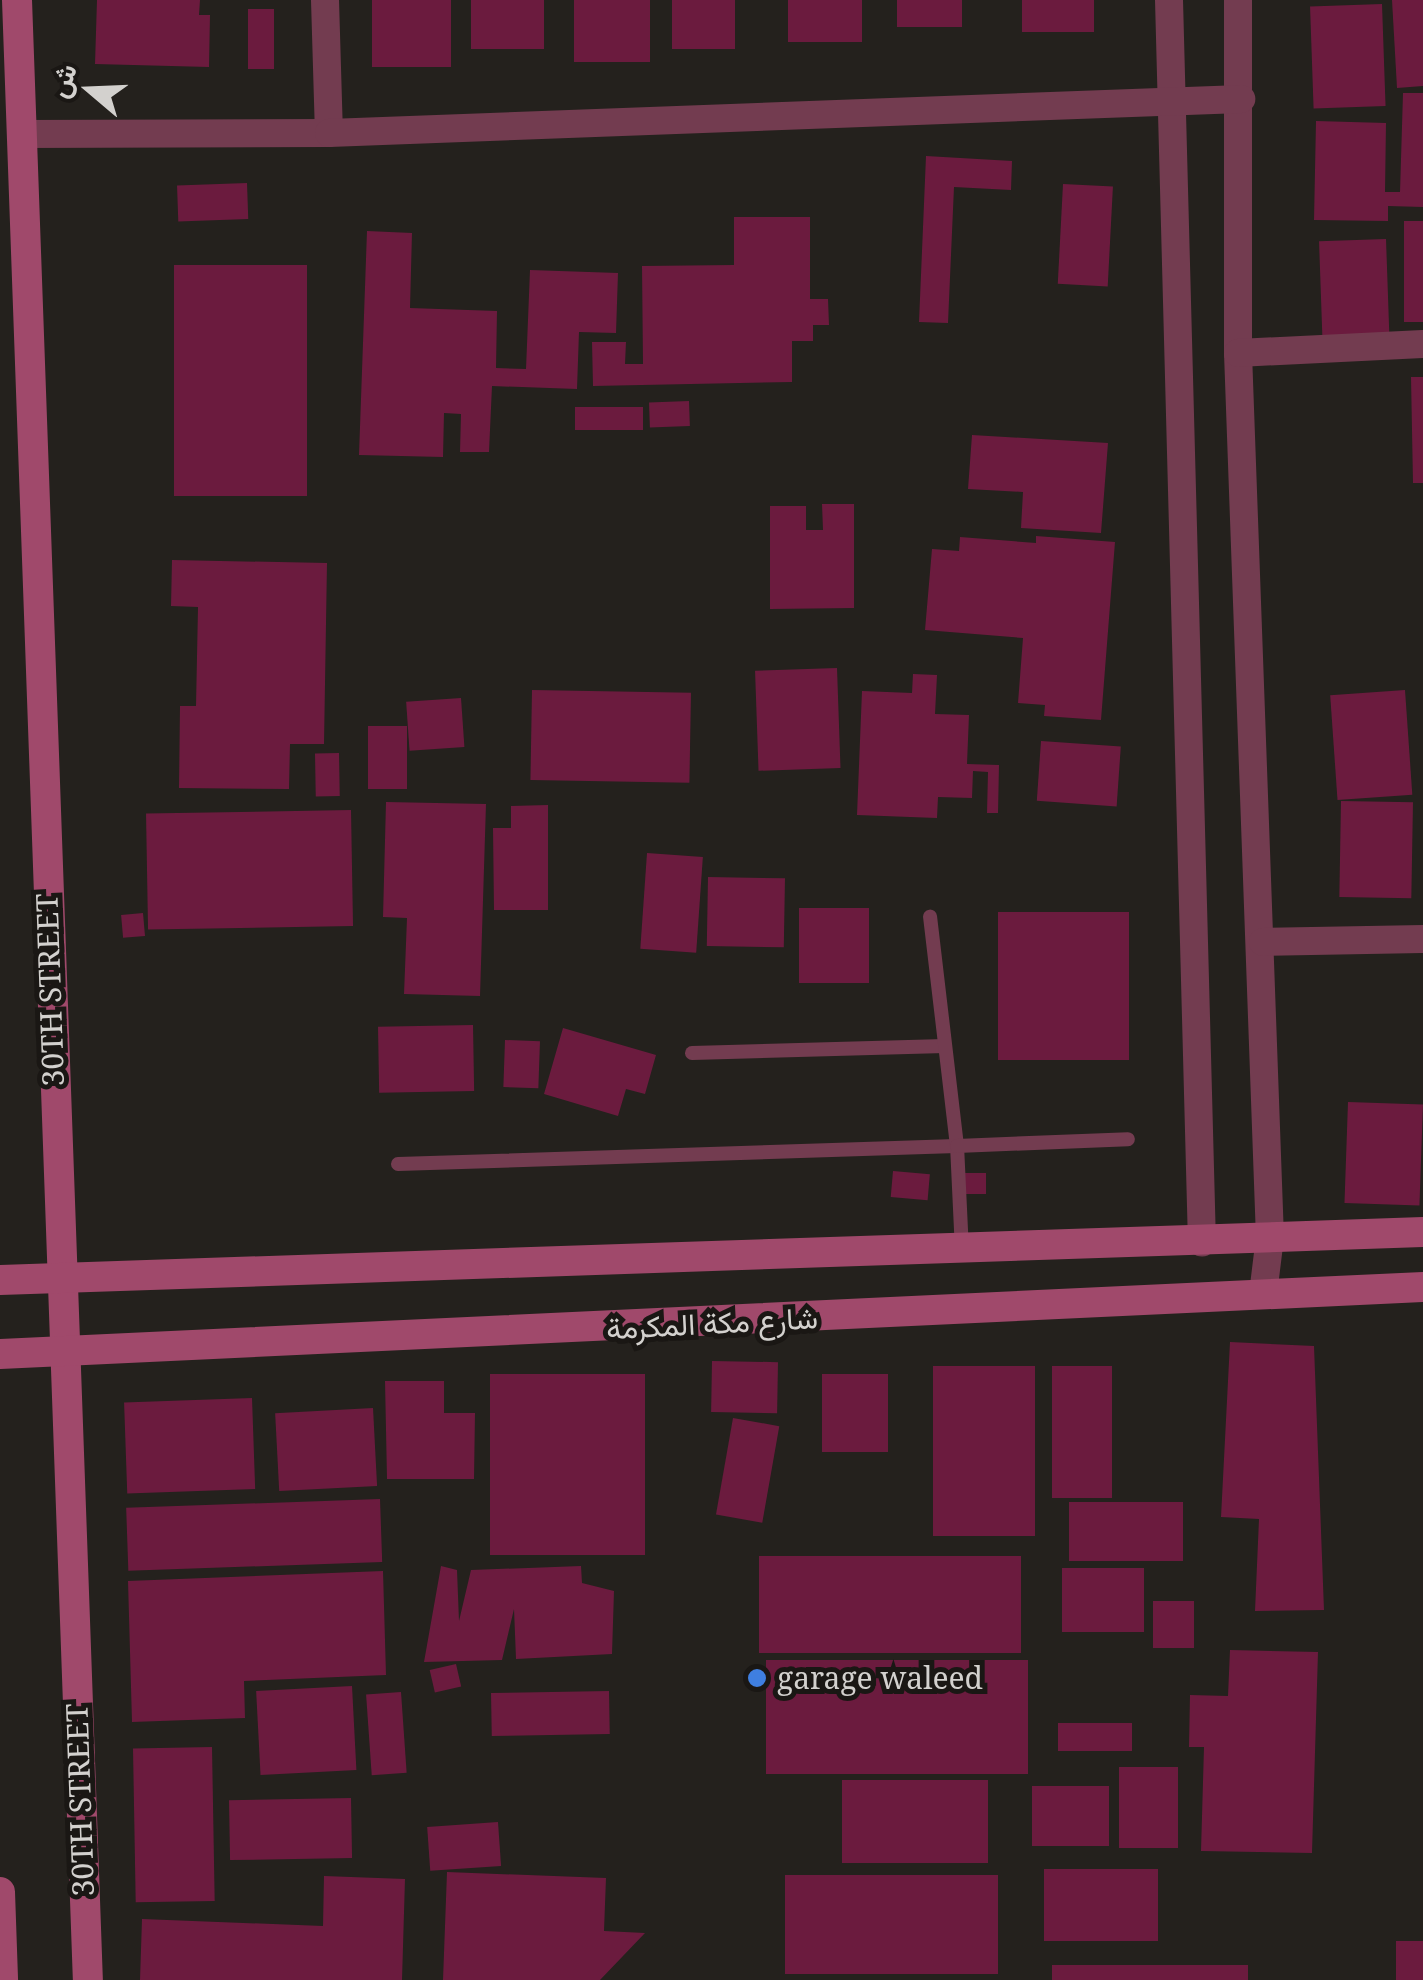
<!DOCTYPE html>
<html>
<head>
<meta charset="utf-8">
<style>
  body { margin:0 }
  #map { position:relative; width:1423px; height:1980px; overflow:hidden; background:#24211d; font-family:"Noto Serif",Vazirmatn,serif }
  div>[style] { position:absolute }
  .building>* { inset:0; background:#6b1b3e; transform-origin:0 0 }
  .lane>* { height:14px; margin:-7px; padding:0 7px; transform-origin:7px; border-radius:7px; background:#733c50 }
  .street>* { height:28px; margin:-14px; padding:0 14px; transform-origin:14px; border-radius:14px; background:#733c50 }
  .secondary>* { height:30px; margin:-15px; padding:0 15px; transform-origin:15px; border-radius:15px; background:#a0496b }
  .dots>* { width:28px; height:28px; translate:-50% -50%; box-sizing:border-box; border:5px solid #1a1714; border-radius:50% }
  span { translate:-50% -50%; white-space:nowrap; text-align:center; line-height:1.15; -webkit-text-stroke:10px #1a1714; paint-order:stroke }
  .street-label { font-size:30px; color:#d3d1ce }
  .poi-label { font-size:30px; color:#d3d1ce }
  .left { translate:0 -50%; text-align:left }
  .north { position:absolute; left:40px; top:40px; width:100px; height:100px; -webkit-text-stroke:8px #1a1714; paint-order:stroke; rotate:289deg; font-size:28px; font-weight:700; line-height:40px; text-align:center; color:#d3d1ce }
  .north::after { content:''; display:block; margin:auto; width:35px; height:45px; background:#d3d1ce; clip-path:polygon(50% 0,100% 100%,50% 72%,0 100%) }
</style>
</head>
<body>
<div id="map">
  <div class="building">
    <i style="clip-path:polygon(97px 0,200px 0,199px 15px,210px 15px,209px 67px,95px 64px)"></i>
    <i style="left:372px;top:0;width:79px;height:67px"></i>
    <i style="left:471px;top:0;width:73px;height:49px"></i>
    <i style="left:574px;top:0;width:76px;height:62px"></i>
    <i style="left:672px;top:0;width:63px;height:49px"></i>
    <i style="left:788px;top:0;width:74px;height:42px"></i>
    <i style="left:897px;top:0;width:65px;height:27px"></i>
    <i style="left:1022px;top:0;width:72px;height:32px"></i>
    <i style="clip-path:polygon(1392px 0,1423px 0,1423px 86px,1397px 88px)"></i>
    <i style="left:1382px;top:4px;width:102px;height:72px;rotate:88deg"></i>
    <i style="left:248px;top:9px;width:26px;height:60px"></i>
    <i style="clip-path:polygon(1403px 93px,1423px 93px,1423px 207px,1388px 206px,1388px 221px,1314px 220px,1316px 121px,1386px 123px,1385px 192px,1400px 192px)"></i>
    <i style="clip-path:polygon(926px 156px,1012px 161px,1011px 190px,954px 187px,948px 323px,919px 322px)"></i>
    <i style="left:247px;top:183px;width:36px;height:70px;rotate:88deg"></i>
    <i style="left:1063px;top:184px;width:50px;height:100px;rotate:3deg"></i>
    <i style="clip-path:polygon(734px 217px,810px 217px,810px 299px,828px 299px,829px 325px,813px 325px,813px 341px,792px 341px,792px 382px,593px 386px,592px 342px,626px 342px,625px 364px,643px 364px,642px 266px,734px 265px)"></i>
    <i style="left:1404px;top:221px;width:19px;height:101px"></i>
    <i style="clip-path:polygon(367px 231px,412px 233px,410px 308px,497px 311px,496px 368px,526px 369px,530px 270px,618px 273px,616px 333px,579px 332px,577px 389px,492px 386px,489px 452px,460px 452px,461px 414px,444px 413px,443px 457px,359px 455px)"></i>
    <i style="left:1386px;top:239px;width:98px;height:67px;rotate:88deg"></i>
    <i style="left:174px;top:265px;width:133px;height:231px"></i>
    <i style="clip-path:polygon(1411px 377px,1423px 377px,1423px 483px,1413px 483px)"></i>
    <i style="left:689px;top:401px;width:25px;height:40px;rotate:88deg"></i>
    <i style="left:575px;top:407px;width:68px;height:23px"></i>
    <i style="clip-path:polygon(972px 435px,1108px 443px,1101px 533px,1021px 528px,1023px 492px,968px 489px)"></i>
    <i style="clip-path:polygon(822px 504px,854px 504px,854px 608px,770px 609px,770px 506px,806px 506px,806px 530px,823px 530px)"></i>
    <i style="clip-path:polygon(1036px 536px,1115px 542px,1101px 720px,1044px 716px,1045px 705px,1018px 703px,1023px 638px,925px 630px,932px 549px,959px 551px,960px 537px,1036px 543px)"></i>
    <i style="clip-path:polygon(172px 560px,327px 563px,324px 744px,290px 744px,289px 789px,179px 788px,180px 706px,196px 706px,198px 607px,171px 606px)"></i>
    <i style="left:837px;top:668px;width:100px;height:82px;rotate:88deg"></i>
    <i style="clip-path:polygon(913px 674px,937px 675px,935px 714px,969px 715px,967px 764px,999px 765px,998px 813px,987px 813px,988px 772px,973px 771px,972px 798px,938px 797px,937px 818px,857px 815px,862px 691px,912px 693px)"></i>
    <i style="left:532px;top:690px;width:159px;height:90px;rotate:1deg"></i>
    <i style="left:1405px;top:690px;width:105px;height:75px;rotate:86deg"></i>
    <i style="left:461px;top:698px;width:49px;height:55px;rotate:86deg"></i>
    <i style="left:368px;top:726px;width:39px;height:63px"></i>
    <i style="left:1041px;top:741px;width:80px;height:60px;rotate:4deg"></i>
    <i style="left:339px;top:753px;width:43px;height:24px;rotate:89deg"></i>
    <i style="left:1341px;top:801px;width:72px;height:96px;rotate:1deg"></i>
    <i style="clip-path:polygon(386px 802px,486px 804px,480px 996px,404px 994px,407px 918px,383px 917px)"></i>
    <i style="clip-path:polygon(548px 805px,548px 910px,494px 910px,493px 828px,511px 828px,511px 806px)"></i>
    <i style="left:351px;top:810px;width:116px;height:205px;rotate:89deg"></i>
    <i style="left:647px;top:853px;width:56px;height:96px;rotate:4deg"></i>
    <i style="left:708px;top:877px;width:77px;height:69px;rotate:1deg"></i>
    <i style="left:799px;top:908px;width:70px;height:75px"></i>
    <i style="left:1129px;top:912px;width:148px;height:131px;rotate:90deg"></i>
    <i style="left:143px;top:913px;width:23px;height:22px;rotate:85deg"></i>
    <i style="left:473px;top:1025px;width:66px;height:95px;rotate:89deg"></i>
    <i style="clip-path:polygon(563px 1028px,656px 1055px,645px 1094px,626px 1089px,618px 1116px,544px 1094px)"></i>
    <i style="left:505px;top:1040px;width:35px;height:47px;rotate:2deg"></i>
    <i style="left:1348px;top:1102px;width:75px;height:101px;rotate:2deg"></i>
    <i style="left:893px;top:1171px;width:37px;height:26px;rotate:5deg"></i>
    <i style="left:959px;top:1173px;width:27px;height:21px"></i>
    <i style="clip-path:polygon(1230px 1342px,1314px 1346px,1324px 1610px,1255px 1611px,1259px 1519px,1221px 1517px)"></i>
    <i style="left:712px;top:1361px;width:66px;height:51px;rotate:1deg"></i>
    <i style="left:933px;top:1366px;width:102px;height:170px"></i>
    <i style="left:1052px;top:1366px;width:60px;height:132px"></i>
    <i style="left:645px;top:1374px;width:181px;height:155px;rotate:90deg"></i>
    <i style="left:822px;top:1374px;width:66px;height:78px"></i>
    <i style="clip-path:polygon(385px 1381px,444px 1381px,444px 1413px,475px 1413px,474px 1479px,387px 1479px)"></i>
    <i style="left:252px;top:1398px;width:91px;height:128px;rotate:88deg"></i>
    <i style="left:373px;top:1408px;width:78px;height:98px;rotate:87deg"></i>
    <i style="left:733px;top:1418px;width:47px;height:98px;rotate:10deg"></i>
    <i style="left:380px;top:1499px;width:63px;height:254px;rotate:88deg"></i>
    <i style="left:1069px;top:1502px;width:114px;height:59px"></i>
    <i style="left:1021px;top:1556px;width:97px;height:262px;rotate:90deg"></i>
    <i style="clip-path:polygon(441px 1566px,457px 1570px,459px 1621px,471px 1570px,581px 1566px,582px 1583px,614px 1591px,612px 1654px,516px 1659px,514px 1609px,502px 1660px,424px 1662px)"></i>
    <i style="left:1144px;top:1568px;width:64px;height:82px;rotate:90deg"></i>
    <i style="clip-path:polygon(383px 1571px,386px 1675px,244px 1681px,245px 1718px,132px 1722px,128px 1581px)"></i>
    <i style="left:1153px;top:1601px;width:41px;height:47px"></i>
    <i style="clip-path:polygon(1230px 1650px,1318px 1652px,1312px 1853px,1201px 1851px,1204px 1747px,1189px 1747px,1190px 1695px,1228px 1696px)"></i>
    <i style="left:1028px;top:1660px;width:114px;height:262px;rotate:90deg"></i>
    <i style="left:456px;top:1664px;width:23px;height:27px;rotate:77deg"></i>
    <i style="left:352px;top:1686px;width:84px;height:96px;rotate:87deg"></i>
    <i style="left:609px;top:1691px;width:43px;height:118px;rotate:89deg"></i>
    <i style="left:401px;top:1692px;width:81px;height:35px;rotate:86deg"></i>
    <i style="left:1132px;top:1723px;width:28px;height:74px;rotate:90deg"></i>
    <i style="left:212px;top:1747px;width:154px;height:79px;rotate:89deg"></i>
    <i style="left:1119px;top:1767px;width:59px;height:81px"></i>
    <i style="left:988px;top:1780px;width:83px;height:146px;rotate:90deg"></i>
    <i style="left:1032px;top:1786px;width:77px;height:60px"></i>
    <i style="left:351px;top:1798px;width:60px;height:122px;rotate:89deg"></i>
    <i style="left:498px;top:1822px;width:44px;height:71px;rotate:86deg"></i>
    <i style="left:1158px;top:1869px;width:72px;height:114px;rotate:90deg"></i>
    <i style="clip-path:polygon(447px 1872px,606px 1878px,604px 1931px,645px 1933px,600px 1980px,443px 1980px)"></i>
    <i style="left:998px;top:1875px;width:99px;height:213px;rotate:90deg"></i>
    <i style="clip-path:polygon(324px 1876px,405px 1879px,402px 1980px,140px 1980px,142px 1919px,323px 1926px)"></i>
    <i style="left:1423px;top:1941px;width:39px;height:27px;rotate:90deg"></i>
    <i style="left:1248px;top:1965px;width:15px;height:196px;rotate:90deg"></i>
  </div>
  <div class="lane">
    <i style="left:692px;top:1053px;width:253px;rotate:-1.6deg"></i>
    <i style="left:398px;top:1164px;width:559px;rotate:-1.84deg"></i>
    <i style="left:957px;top:1146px;width:231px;rotate:-96.7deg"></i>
    <i style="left:962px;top:1251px;width:105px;rotate:-92.7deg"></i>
    <i style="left:957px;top:1146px;width:171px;rotate:-2.3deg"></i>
  </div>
  <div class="street">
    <i style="left:325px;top:0;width:133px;rotate:88.3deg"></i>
    <i style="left:1169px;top:0;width:1243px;rotate:88.48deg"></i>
    <i style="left:1238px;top:0;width:353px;rotate:90deg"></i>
    <i style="left:1238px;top:353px;width:885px;rotate:87.93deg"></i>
    <i style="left:1270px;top:1237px;width:57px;rotate:97deg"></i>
    <i style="left:22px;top:134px;width:307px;rotate:-0.2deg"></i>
    <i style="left:329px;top:133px;width:913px;rotate:-2.14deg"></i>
    <i style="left:1238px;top:353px;width:185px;rotate:-2.8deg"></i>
    <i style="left:1263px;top:942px;width:160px;rotate:-1.1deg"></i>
  </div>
  <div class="secondary">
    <i style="left:17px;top:0;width:1981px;rotate:87.95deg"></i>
    <i style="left:0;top:1280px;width:1424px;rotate:-1.93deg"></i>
    <i style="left:0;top:1354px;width:1425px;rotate:-2.7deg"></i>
    <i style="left:0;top:1892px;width:88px;rotate:88deg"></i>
  </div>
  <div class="dots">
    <i style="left:757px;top:1678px;background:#3f7fe0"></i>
  </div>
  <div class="street-label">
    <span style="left:50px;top:990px;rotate:-92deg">30TH STREET</span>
    <span style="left:712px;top:1323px;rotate:-3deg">شارع مكة المكرمة</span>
    <span style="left:80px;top:1800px;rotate:-92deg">30TH STREET</span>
  </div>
  <div class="poi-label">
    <span class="left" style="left:777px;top:1678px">garage waleed</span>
  </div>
  <div class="north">ش</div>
</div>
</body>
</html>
